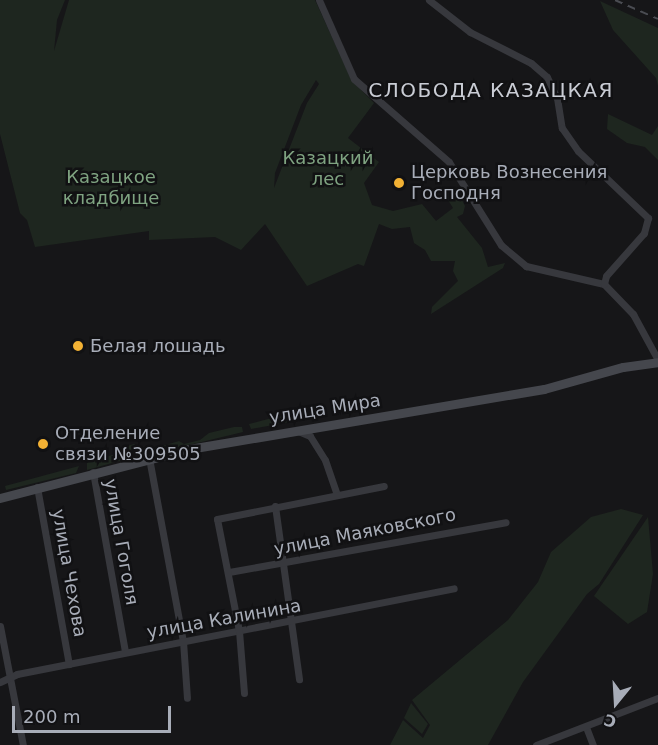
<!DOCTYPE html>
<html>
<head>
<meta charset="utf-8">
<style>
  body { margin:0 }
  #map { position:relative; width:658px; height:745px; overflow:hidden; background:#161618; font-family:"DejaVu Sans",sans-serif }
  div>[style] { position:absolute }
  .green>* { inset:0; background:#1e261f }
  .street>* { height:7px; margin:-3.5px; padding:0 3.5px; transform-origin:3.5px; border-radius:3.5px; background:#37383d }
  .secondary>* { height:9px; margin:-4.5px; padding:0 4.5px; transform-origin:4.5px; border-radius:4.5px; background:#45474d }
  .rail>* { height:1.5px; margin-top:-0.75px; transform-origin:0; background:repeating-linear-gradient(90deg,#4a4c52 0 8px,transparent 0 14px) }
  .dots>* { width:16px; height:16px; translate:-50% -50%; box-sizing:border-box; border:3px solid #111113; border-radius:50% }
  span { translate:-50% -50%; white-space:nowrap; text-align:center; line-height:1.15; -webkit-text-stroke:5px #111113; paint-order:stroke }
  .park-label { font-size:18px; color:#7fa381 }
  .poi-label { font-size:18px; color:#a8adb8 }
  .left { translate:0 -50%; text-align:left }
  .street-label { font-size:18px; color:#a8adb8 }
  .neighbourhood-label { font-size:20px; color:#c9ccd4; letter-spacing:1.5px }
  .north { position:absolute; left:586px; top:673px; width:60px; height:60px; -webkit-text-stroke:4px #111113; paint-order:stroke; rotate:198deg; font-size:16px; font-weight:700; line-height:24px; text-align:center; color:#a8adb8 }
  .north::after { content:''; display:block; margin:auto; width:21px; height:27px; background:#a8adb8; clip-path:polygon(50% 0,100% 100%,50% 72%,0 100%) }
  .scale { position:absolute; left:12px; top:706px; width:159px; height:27px; box-sizing:border-box; border:3px solid #a8adb8; border-top:0; padding-left:8px; font-size:18px; line-height:21px; white-space:nowrap; color:#a8adb8; -webkit-text-stroke:4px #111113; paint-order:stroke }
</style>
</head>
<body>
<div id="map">
  <div class="green">
    <i style="clip-path:polygon(evenodd,0 0,65px 0,57px 20px,54px 51px,69px 0,315px 0,352px 81px,374px 103px,348px 138px,379px 162px,364px 183px,372px 205px,393px 211px,422px 204px,436px 221px,453px 208px,443px 192px,456px 188px,465px 206px,463px 214px,457px 217px,482px 248px,488px 267px,505px 263px,503px 268px,431px 314px,432px 307px,458px 281px,453px 271px,455px 261px,431px 261px,425px 250px,414px 243px,410px 227px,392px 229px,379px 224px,364px 266px,358px 264px,307px 286px,265px 224px,241px 250px,215px 237px,149px 240px,149px 231px,35px 247px,27px 220px,20px 213px,0 134px,0 0,316px 80px,319px 84px,307px 103px,274px 188px,275px 173px,301px 105px,316px 80px)"></i>
    <i style="clip-path:polygon(600px 1px,658px 28px,658px 86px,656px 78px,613px 30px)"></i>
    <i style="clip-path:polygon(608px 114px,652px 135px,658px 126px,658px 160px,645px 147px,627px 143px,607px 129px)"></i>
    <i style="clip-path:polygon(287px 414px,290px 422px,251px 429px,249px 424px)"></i>
    <i style="clip-path:polygon(234px 427px,242px 427px,243px 432px,156px 453px,149px 450px,179px 441px,184px 444px,200px 440px,209px 433px)"></i>
    <i style="clip-path:polygon(134px 444px,138px 447px,137px 456px,87px 470px,87px 463px,125px 451px,124px 447px)"></i>
    <i style="clip-path:polygon(79px 466px,76px 473px,6px 490px,5px 486px)"></i>
    <i style="clip-path:polygon(621px 509px,643px 515px,599px 584px,587px 594px,523px 682px,488px 745px,390px 745px,403px 720px,423px 738px,430px 725px,412px 700px,508px 620px,538px 582px,551px 552px,591px 517px)"></i>
    <i style="clip-path:polygon(648px 517px,653px 574px,647px 612px,628px 624px,594px 596px)"></i>
    <i style="clip-path:polygon(411px 703px,428px 724px,422px 734px,404px 718px)"></i>
  </div>
  <div class="street">
    <i style="left:319px;top:0;width:86px;rotate:66.1deg"></i>
    <i style="left:354px;top:79px;width:126px;rotate:41.1deg"></i>
    <i style="left:449px;top:162px;width:98px;rotate:57.9deg"></i>
    <i style="left:501px;top:245px;width:33px;rotate:40deg"></i>
    <i style="left:526px;top:266px;width:80px;rotate:13deg"></i>
    <i style="left:604px;top:284px;width:42px;rotate:46deg"></i>
    <i style="left:633px;top:314px;width:52px;rotate:61.5deg"></i>
    <i style="left:429px;top:0;width:52px;rotate:38deg"></i>
    <i style="left:470px;top:32px;width:68px;rotate:26.9deg"></i>
    <i style="left:531px;top:63px;width:21px;rotate:41deg"></i>
    <i style="left:547px;top:77px;width:23px;rotate:65deg"></i>
    <i style="left:557px;top:98px;width:30px;rotate:81deg"></i>
    <i style="left:562px;top:128px;width:28px;rotate:55deg"></i>
    <i style="left:578px;top:151px;width:97px;rotate:43.7deg"></i>
    <i style="left:648px;top:218px;width:16px;rotate:105deg"></i>
    <i style="left:644px;top:233px;width:57px;rotate:131.5deg"></i>
    <i style="left:606px;top:276px;width:8px;rotate:104deg"></i>
    <i style="left:298px;top:431px;width:13px;rotate:23deg"></i>
    <i style="left:310px;top:436px;width:28px;rotate:58deg"></i>
    <i style="left:325px;top:460px;width:34px;rotate:71deg"></i>
    <i style="left:149px;top:458px;width:186px;rotate:79.5deg"></i>
    <i style="left:183px;top:641px;width:57px;rotate:86deg"></i>
    <i style="left:93px;top:472px;width:183px;rotate:79.9deg"></i>
    <i style="left:37px;top:487px;width:180px;rotate:79.8deg"></i>
    <i style="left:275px;top:506px;width:175px;rotate:82.1deg"></i>
    <i style="left:229px;top:572px;width:281px;rotate:-10.2deg"></i>
    <i style="left:0;top:626px;width:121px;rotate:79.1deg"></i>
    <i style="left:0;top:682px;width:19px;rotate:-25deg"></i>
    <i style="left:17px;top:674px;width:445px;rotate:-11.1deg"></i>
    <i style="left:244px;top:693px;width:62px;rotate:-94.6deg"></i>
    <i style="left:239px;top:631px;width:114px;rotate:-101.1deg"></i>
    <i style="left:217px;top:519px;width:170px;rotate:-11.2deg"></i>
    <i style="left:586px;top:727px;width:19px;rotate:69deg"></i>
    <i style="left:536px;top:745px;width:131px;rotate:-21.1deg"></i>
  </div>
  <div class="secondary">
    <i style="left:0;top:498px;width:195px;rotate:-14.5deg"></i>
    <i style="left:189px;top:449px;width:360px;rotate:-9.6deg"></i>
    <i style="left:544px;top:389px;width:82px;rotate:-15.6deg"></i>
    <i style="left:623px;top:367px;width:35px;rotate:-8deg"></i>
  </div>
  <div class="rail">
    <i style="left:615px;top:0;width:47px;rotate:23.8deg"></i>
  </div>
  <div class="dots">
    <i style="left:399px;top:183px;background:#f2b134"></i>
    <i style="left:78px;top:346px;background:#f2b134"></i>
    <i style="left:43px;top:444px;background:#f2b134"></i>
  </div>
  <div class="park-label">
    <span style="left:328px;top:169px">Казацкий<br>лес</span>
    <span style="left:111px;top:188px">Казацкое<br>кладбище</span>
  </div>
  <div class="poi-label">
    <span class="left" style="left:411px;top:183px">Церковь Вознесения<br>Господня</span>
    <span class="left" style="left:90px;top:346px">Белая лошадь</span>
    <span class="left" style="left:55px;top:444px">Отделение<br>связи №309505</span>
  </div>
  <div class="street-label">
    <span style="left:325px;top:409px;rotate:-9deg">улица Мира</span>
    <span style="left:365px;top:532px;rotate:-11deg">улица Маяковского</span>
    <span style="left:121px;top:542px;rotate:80deg">улица Гоголя</span>
    <span style="left:69px;top:573px;rotate:80deg">улица Чехова</span>
    <span style="left:224px;top:619px;rotate:-10deg">улица Калинина</span>
  </div>
  <div class="neighbourhood-label">
    <span style="left:491px;top:90px">СЛОБОДА КАЗАЦКАЯ</span>
  </div>
  <div class="north">С</div>
  <div class="scale">200 m</div>
</div>
</body>
</html>
